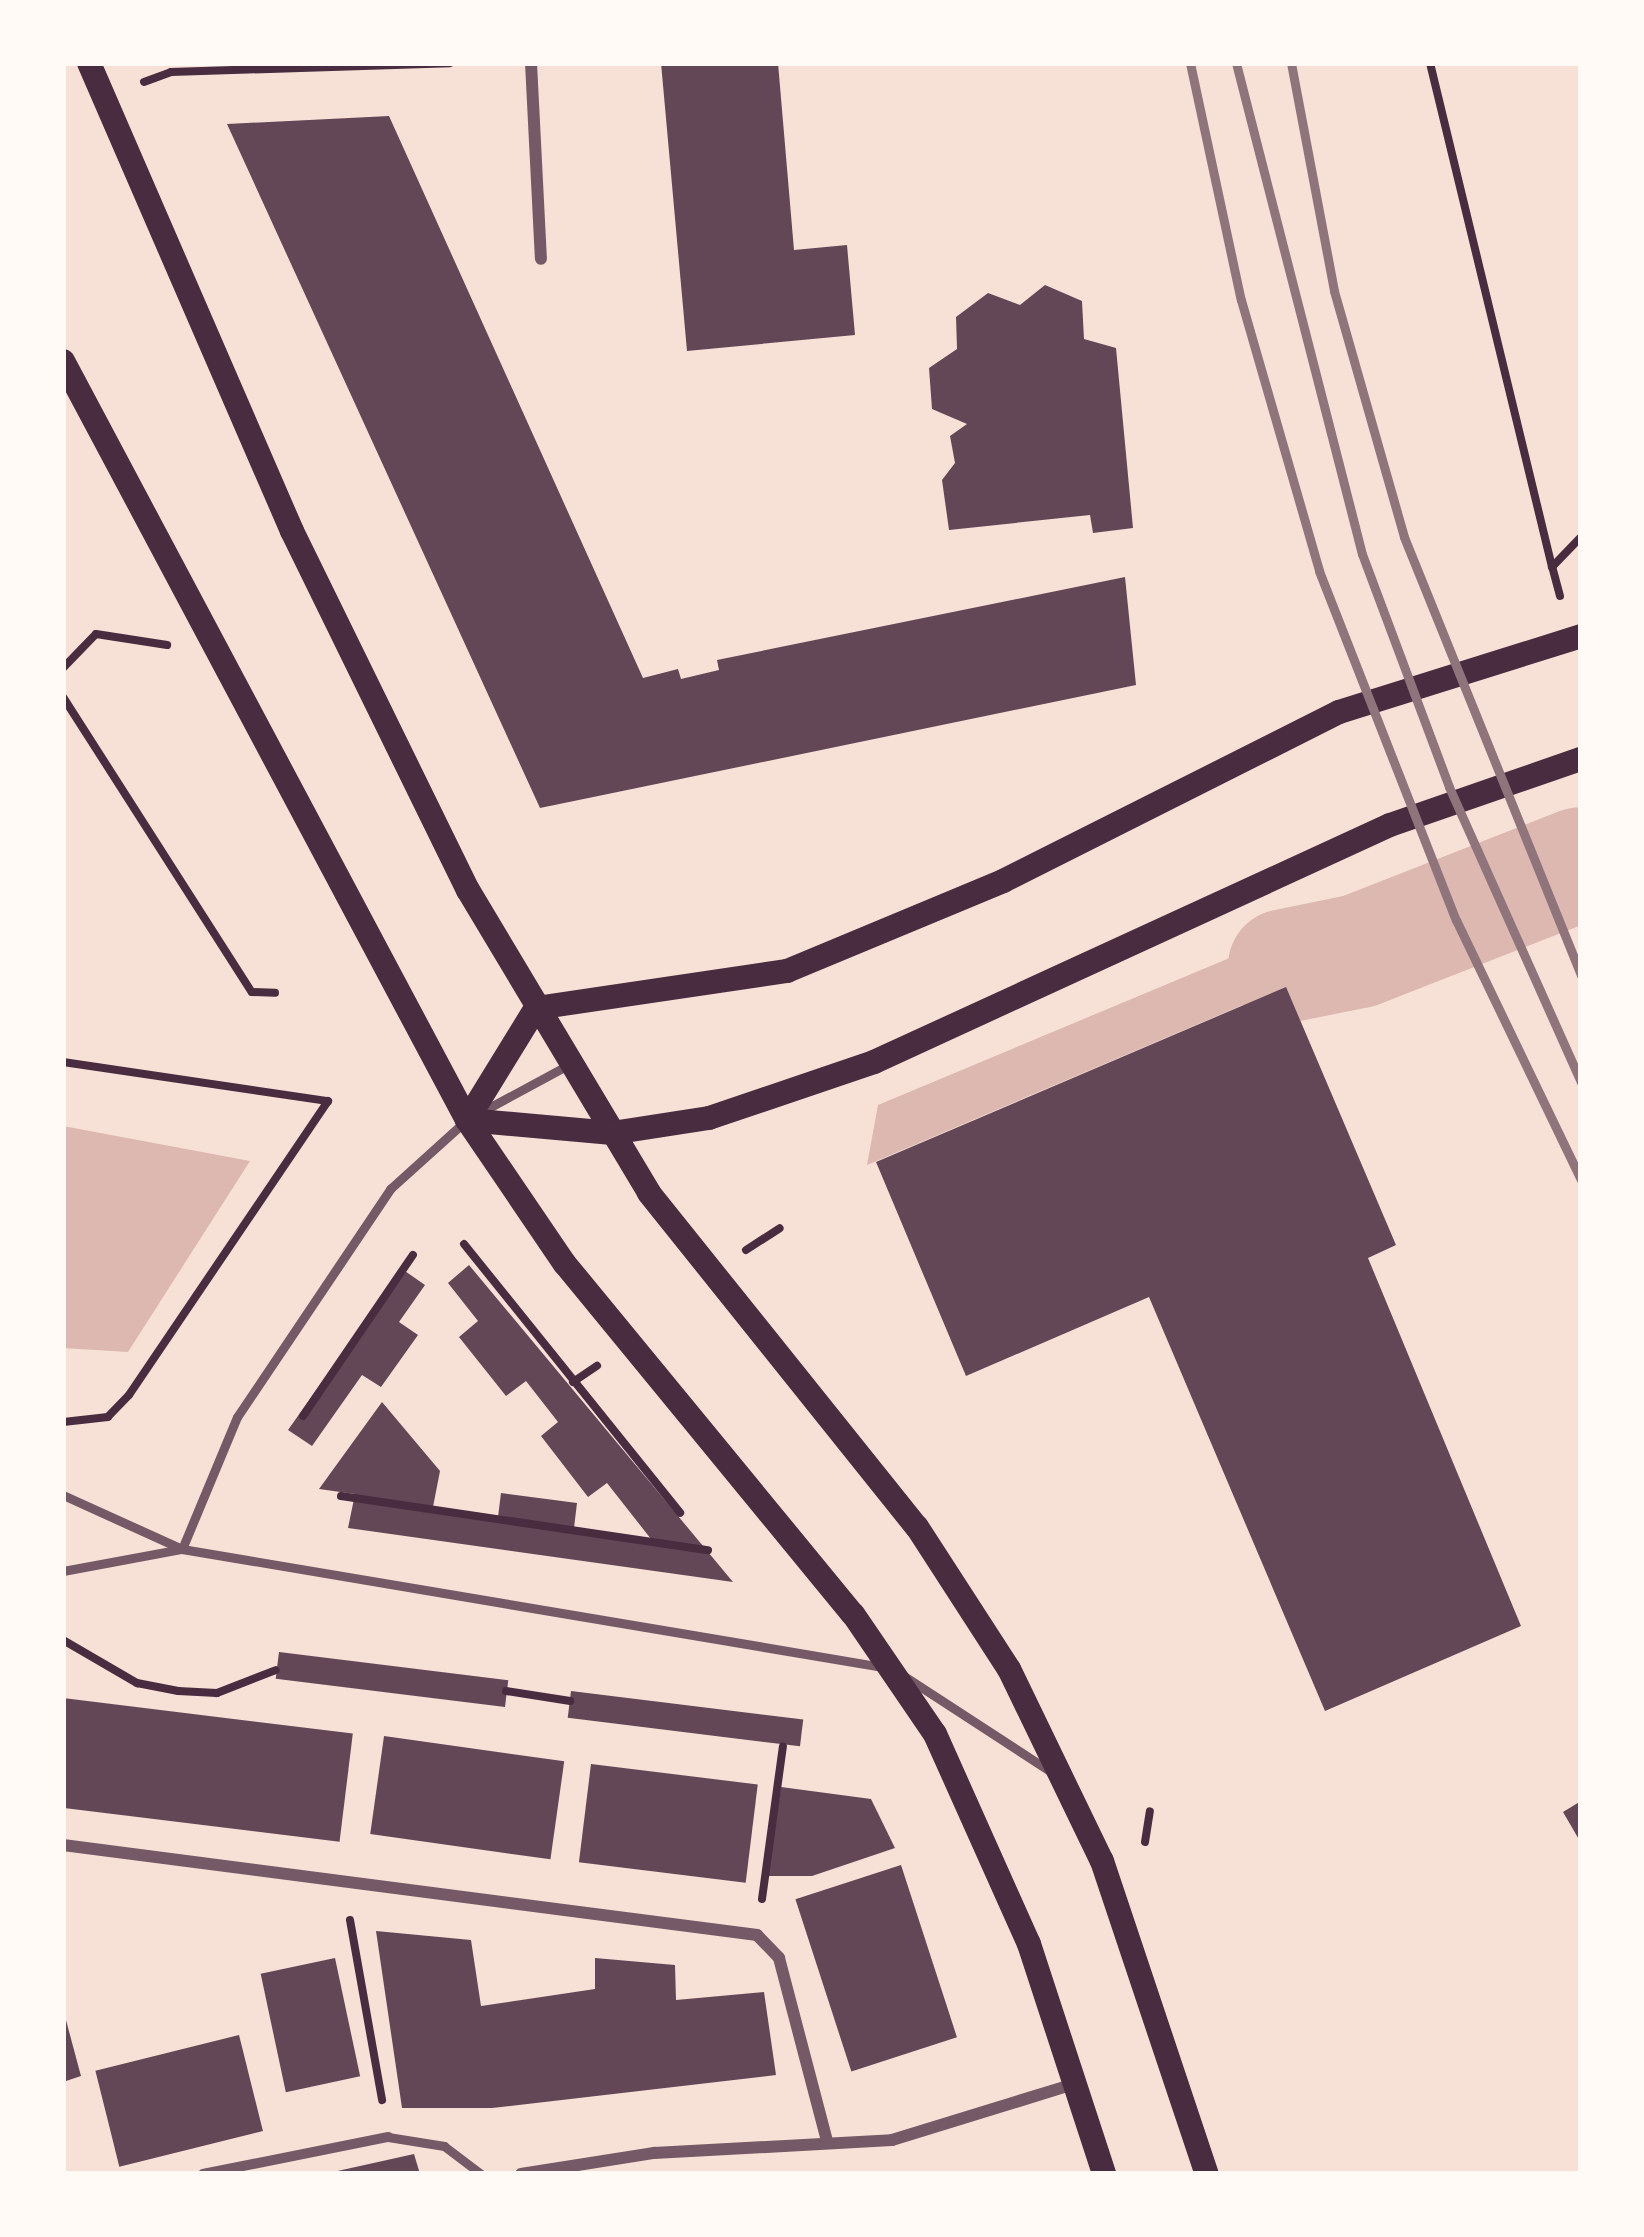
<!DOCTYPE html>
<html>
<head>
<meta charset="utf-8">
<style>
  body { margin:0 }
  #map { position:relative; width:1644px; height:2237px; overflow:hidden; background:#f7e1d7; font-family:Montserrat,sans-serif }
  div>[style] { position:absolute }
  .water>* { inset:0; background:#dcb8b0 }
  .river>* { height:114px; margin:-57px; padding:0 57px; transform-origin:57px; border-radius:57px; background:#dcb8b0 }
  .building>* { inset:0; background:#644757; transform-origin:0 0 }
  .path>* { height:8px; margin:-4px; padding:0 4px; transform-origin:4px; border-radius:4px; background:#4a2c40 }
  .service>* { height:9px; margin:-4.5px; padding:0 4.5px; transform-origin:4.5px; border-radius:4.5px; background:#755966 }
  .pedestrian>* { height:10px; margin:-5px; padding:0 5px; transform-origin:5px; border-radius:5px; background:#755966 }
  .minor>* { height:12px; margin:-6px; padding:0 6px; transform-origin:6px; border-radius:6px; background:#755966 }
  .secondary>* { height:24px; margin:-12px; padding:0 12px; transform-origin:12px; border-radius:12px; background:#4a2c40 }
  .rail>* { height:9px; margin:-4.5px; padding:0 4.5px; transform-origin:4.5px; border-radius:4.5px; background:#8f747c }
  span { translate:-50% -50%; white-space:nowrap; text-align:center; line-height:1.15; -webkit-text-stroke:12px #fffaf5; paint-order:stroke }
  .frame { position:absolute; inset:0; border:66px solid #fffaf5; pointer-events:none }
</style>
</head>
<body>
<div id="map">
  <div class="water">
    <i style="clip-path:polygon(1416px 880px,1445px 951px,1308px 1011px,1285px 987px,867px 1165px,878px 1105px)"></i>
    <i style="clip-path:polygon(63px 1126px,250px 1161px,128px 1352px,63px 1348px)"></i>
  </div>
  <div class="river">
    <i style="left:1285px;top:966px;width:76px;rotate:-11.5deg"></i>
    <i style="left:1359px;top:951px;width:238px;rotate:-21.4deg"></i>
  </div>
  <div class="building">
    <i style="clip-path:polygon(661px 63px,778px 63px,794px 250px,847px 245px,855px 335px,687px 351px)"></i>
    <i style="clip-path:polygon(389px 116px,643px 678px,678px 669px,681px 679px,719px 670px,717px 660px,1125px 577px,1136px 685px,540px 808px,227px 124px)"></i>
    <i style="clip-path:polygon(1045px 285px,1082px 301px,1084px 339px,1116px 348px,1133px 528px,1093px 533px,1090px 515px,949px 530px,942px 480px,955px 463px,950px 436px,967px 424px,932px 409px,929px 368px,957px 349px,956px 317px,988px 293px,1020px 305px)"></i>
    <i style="clip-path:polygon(1286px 987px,1396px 1245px,1368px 1258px,1521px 1626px,1325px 1711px,1149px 1297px,966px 1376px,876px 1162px)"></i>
    <i style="clip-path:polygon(469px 1265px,733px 1582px,348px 1528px,355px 1494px,319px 1489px,382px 1402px,440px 1471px,433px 1507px,498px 1517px,501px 1493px,577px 1503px,574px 1528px,651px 1539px,607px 1483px,588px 1497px,541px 1436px,558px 1422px,526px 1381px,506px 1396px,459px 1337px,478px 1321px,448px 1283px)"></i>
    <i style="clip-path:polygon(402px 1269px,425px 1285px,399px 1322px,418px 1335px,381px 1387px,362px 1375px,312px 1446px,288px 1430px)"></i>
    <i style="left:279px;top:1652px;width:231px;height:27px;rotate:7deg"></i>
    <i style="left:571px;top:1691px;width:234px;height:27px;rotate:7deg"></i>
    <i style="left:63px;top:1698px;width:292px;height:109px;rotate:7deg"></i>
    <i style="left:384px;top:1736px;width:182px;height:99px;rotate:8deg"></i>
    <i style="left:591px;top:1764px;width:168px;height:99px;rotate:7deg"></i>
    <i style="clip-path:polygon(781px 1787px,871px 1799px,895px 1848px,812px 1876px,768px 1876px)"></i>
    <i style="clip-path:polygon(1581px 1801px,1581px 1843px,1563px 1812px)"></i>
    <i style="left:901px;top:1865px;width:181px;height:111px;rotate:72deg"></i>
    <i style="clip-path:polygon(376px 1931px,471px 1940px,481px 2006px,595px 1989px,595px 1958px,675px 1965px,676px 2000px,764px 1992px,776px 2075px,492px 2108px,402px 2108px)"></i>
    <i style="left:335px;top:1958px;width:121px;height:76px;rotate:78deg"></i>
    <i style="clip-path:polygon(63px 2009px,81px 2076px,63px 2082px)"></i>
    <i style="left:239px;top:2035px;width:99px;height:148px;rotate:76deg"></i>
    <i style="clip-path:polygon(414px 2154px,420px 2174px,333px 2174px,333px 2172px)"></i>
  </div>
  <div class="path">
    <i style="left:1430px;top:63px;width:519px;rotate:76.39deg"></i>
    <i style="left:144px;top:82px;width:29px;rotate:-20deg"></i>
    <i style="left:171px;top:72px;width:279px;rotate:-1.8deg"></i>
    <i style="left:1560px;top:596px;width:30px;rotate:-105deg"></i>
    <i style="left:1552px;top:567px;width:42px;rotate:-46deg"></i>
    <i style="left:63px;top:668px;width:47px;rotate:-45.9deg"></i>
    <i style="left:96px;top:634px;width:72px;rotate:8.8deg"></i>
    <i style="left:63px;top:697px;width:350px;rotate:57.4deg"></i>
    <i style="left:252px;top:992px;width:23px;rotate:2deg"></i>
    <i style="left:63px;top:1062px;width:268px;rotate:8.4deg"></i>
    <i style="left:328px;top:1101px;width:355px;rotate:124.1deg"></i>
    <i style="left:129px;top:1395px;width:30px;rotate:134deg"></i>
    <i style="left:108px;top:1417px;width:45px;rotate:173.7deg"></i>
    <i style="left:464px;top:1244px;width:345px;rotate:51.2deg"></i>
    <i style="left:746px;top:1250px;width:40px;rotate:-32.9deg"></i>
    <i style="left:573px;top:1382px;width:29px;rotate:-34deg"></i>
    <i style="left:303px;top:1416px;width:195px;rotate:-55.7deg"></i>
    <i style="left:341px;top:1496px;width:371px;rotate:8.4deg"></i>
    <i style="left:63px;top:1640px;width:86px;rotate:30.2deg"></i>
    <i style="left:137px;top:1683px;width:42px;rotate:11deg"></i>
    <i style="left:178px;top:1691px;width:39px;rotate:3deg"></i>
    <i style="left:217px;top:1693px;width:63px;rotate:-21.3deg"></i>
    <i style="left:506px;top:1691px;width:65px;rotate:8.9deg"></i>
    <i style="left:1145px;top:1842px;width:31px;rotate:-81deg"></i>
    <i style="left:762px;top:1899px;width:154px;rotate:-82.2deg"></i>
    <i style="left:350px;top:1920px;width:183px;rotate:79.9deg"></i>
  </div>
  <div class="service">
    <i style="left:483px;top:1111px;width:97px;rotate:-28.4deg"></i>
    <i style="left:63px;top:1495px;width:131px;rotate:24.4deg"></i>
    <i style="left:182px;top:1549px;width:711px;rotate:9.56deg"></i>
    <i style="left:182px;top:1549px;width:143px;rotate:-67.4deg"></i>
    <i style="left:237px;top:1417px;width:275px;rotate:-56.1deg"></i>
    <i style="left:390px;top:1189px;width:98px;rotate:-42.1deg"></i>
    <i style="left:63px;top:1571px;width:121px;rotate:-10.5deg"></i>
    <i style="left:904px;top:1676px;width:174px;rotate:33.1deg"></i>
    <i style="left:388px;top:2137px;width:57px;rotate:9.1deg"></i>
    <i style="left:444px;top:2146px;width:46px;rotate:37.1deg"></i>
  </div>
  <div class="pedestrian">
    <i style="left:203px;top:2174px;width:189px;rotate:-11.3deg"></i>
  </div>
  <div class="minor">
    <i style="left:531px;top:63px;width:196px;rotate:87.1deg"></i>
    <i style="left:63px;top:1845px;width:700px;rotate:7.39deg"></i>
    <i style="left:757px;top:1935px;width:32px;rotate:46deg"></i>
    <i style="left:779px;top:1958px;width:189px;rotate:75.3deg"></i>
    <i style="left:521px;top:2174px;width:135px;rotate:-9deg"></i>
    <i style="left:654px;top:2153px;width:238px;rotate:-3.1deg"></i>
    <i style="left:892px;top:2140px;width:190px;rotate:-17.1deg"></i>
  </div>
  <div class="secondary">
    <i style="left:89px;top:63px;width:510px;rotate:66.55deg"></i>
    <i style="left:292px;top:531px;width:400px;rotate:63.9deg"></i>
    <i style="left:468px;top:890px;width:353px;rotate:59.1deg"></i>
    <i style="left:649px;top:1193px;width:428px;rotate:51.3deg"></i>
    <i style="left:917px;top:1527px;width:169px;rotate:57.1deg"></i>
    <i style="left:1009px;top:1669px;width:213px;rotate:64.2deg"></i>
    <i style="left:1102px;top:1861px;width:330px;rotate:71.5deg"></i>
    <i style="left:63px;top:361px;width:860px;rotate:61.97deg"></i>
    <i style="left:467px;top:1120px;width:174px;rotate:55.8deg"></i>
    <i style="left:565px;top:1264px;width:453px;rotate:50.6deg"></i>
    <i style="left:853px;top:1614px;width:145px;rotate:55.7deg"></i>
    <i style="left:935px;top:1734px;width:230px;rotate:65.9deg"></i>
    <i style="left:1029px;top:1944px;width:242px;rotate:71.9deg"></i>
    <i style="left:536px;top:1008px;width:254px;rotate:-8.4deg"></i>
    <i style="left:787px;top:971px;width:234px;rotate:-22.6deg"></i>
    <i style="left:1003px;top:881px;width:376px;rotate:-26.7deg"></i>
    <i style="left:1339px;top:712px;width:254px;rotate:-17.4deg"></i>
    <i style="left:467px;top:1120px;width:146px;rotate:5.1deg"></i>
    <i style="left:612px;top:1133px;width:98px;rotate:-8.8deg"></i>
    <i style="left:709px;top:1118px;width:174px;rotate:-18.7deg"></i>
    <i style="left:874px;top:1062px;width:568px;rotate:-24.67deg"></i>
    <i style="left:1390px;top:825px;width:202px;rotate:-19.1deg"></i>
    <i style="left:467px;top:1120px;width:132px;rotate:-58.4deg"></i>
  </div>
  <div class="rail">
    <i style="left:1190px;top:63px;width:242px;rotate:77.9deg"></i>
    <i style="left:1241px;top:300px;width:282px;rotate:73.9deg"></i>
    <i style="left:1319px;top:571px;width:375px;rotate:68.6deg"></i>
    <i style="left:1456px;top:920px;width:288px;rotate:64.3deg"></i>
    <i style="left:1236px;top:63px;width:507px;rotate:75.61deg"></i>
    <i style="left:1362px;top:554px;width:249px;rotate:69.5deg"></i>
    <i style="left:1449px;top:787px;width:323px;rotate:65.9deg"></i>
    <i style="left:1291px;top:63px;width:232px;rotate:79.3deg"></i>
    <i style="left:1334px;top:291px;width:256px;rotate:74.1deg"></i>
    <i style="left:1404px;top:537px;width:473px;rotate:68deg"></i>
  </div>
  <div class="frame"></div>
</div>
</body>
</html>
